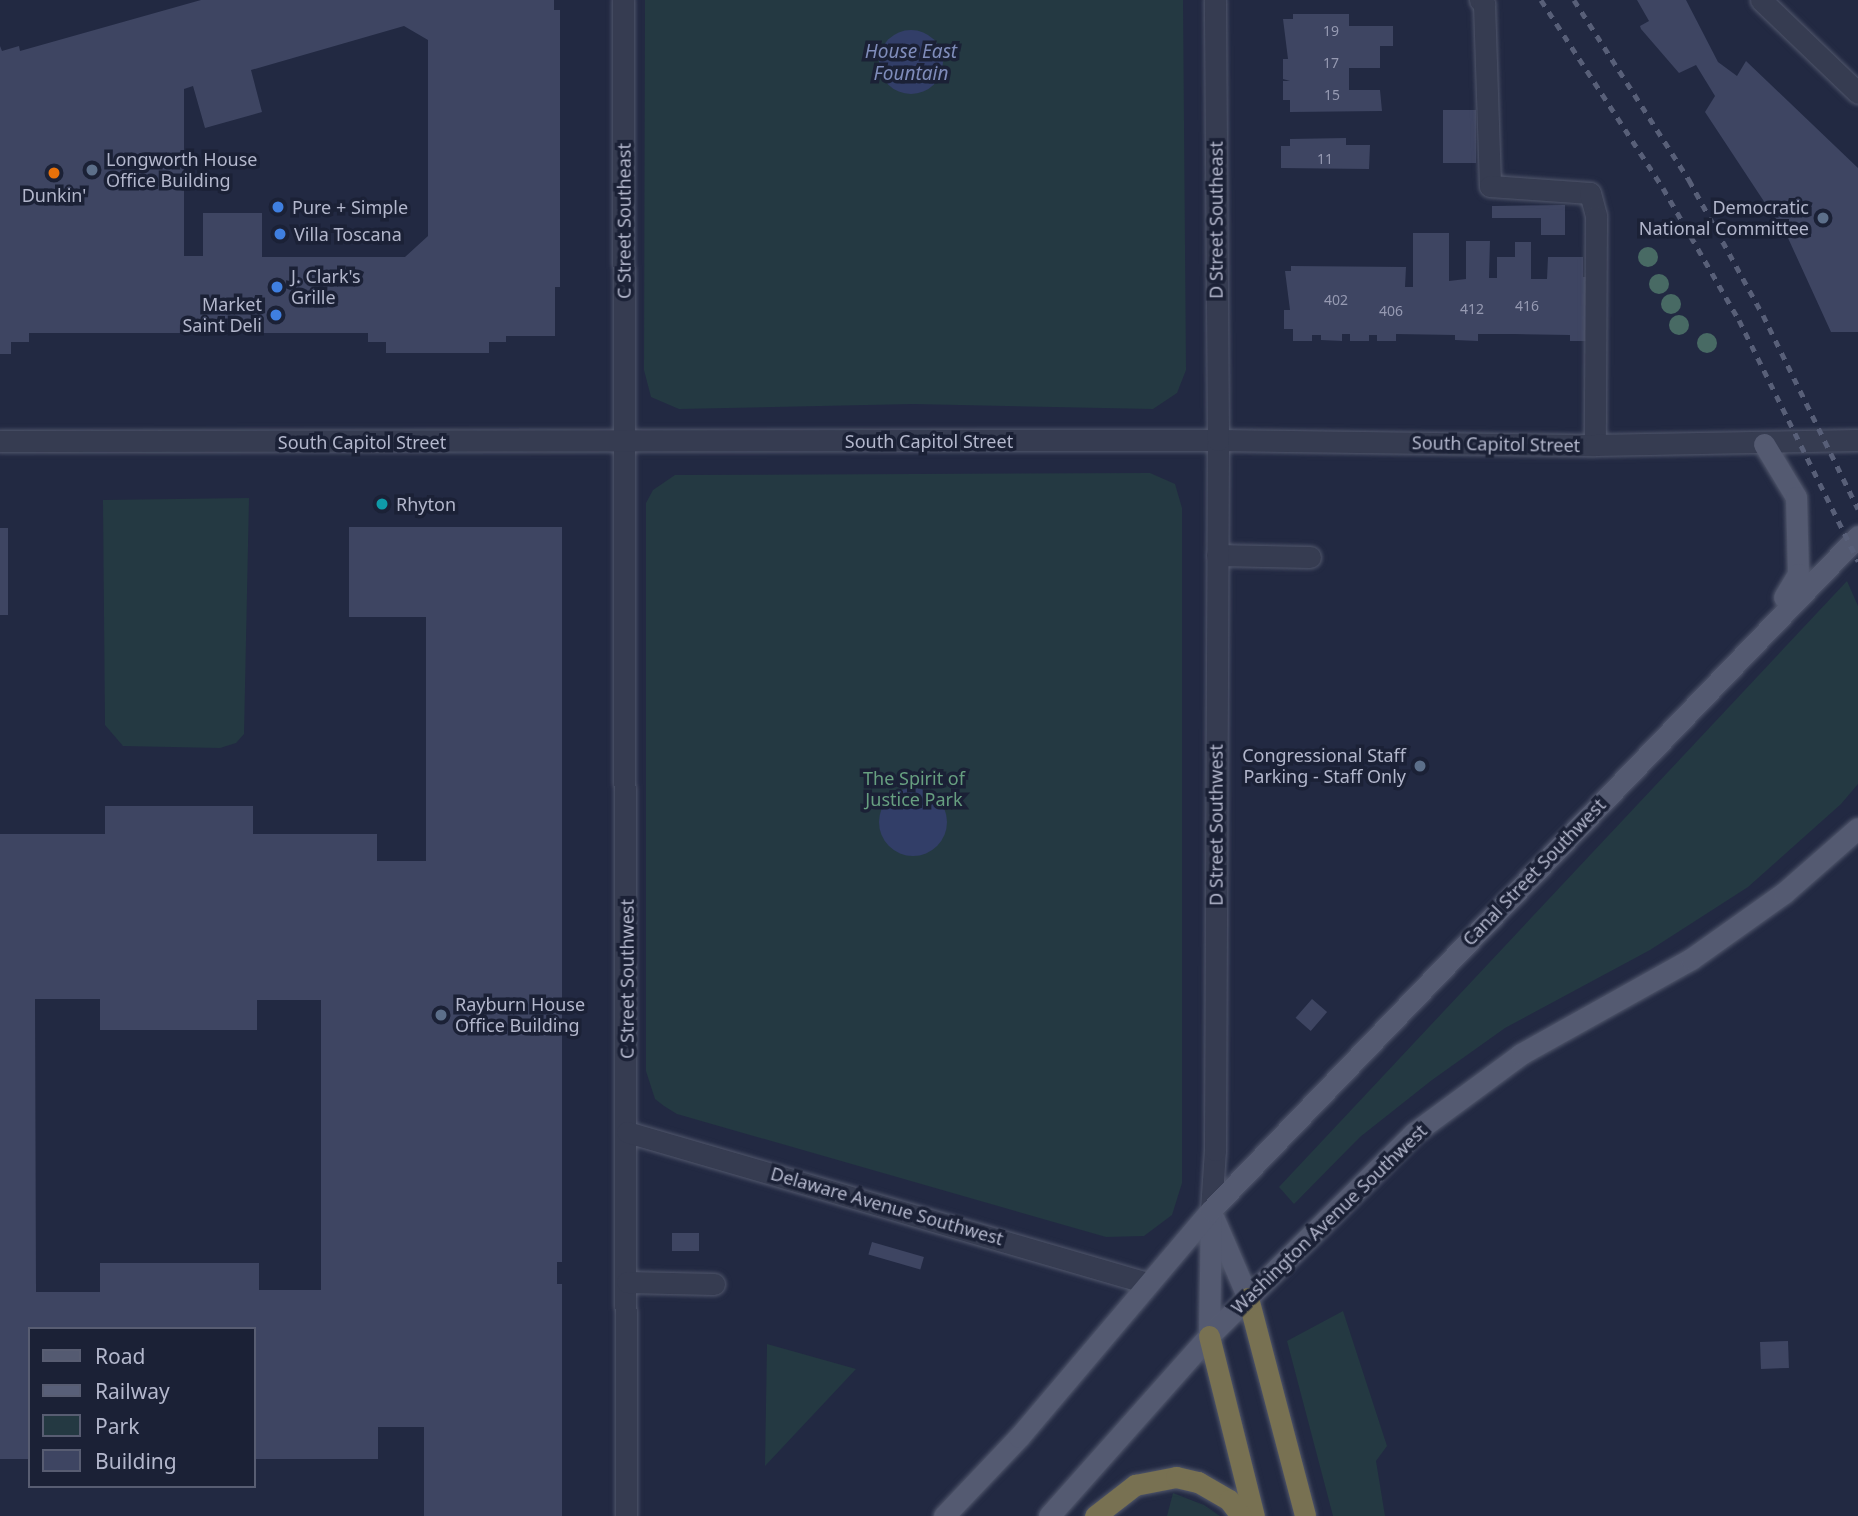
<!DOCTYPE html>
<html>
<head>
<meta charset="utf-8">
<style>
  body { margin:0 }
  #map { position:relative; width:1858px; height:1516px; overflow:hidden; background:#222942; font-family:"Noto Sans",sans-serif }
  div>[style] { position:absolute }
  .green>* { inset:0; background:#243942 }
  .water>* { inset:0; background:#323e68 }
  .round { border-radius:50% }
  .building>* { inset:0; background:#3e4562; transform-origin:0 0 }
  .roads { filter:drop-shadow(0 0 2px #51576c) drop-shadow(0 0 2px #51576c) }
  .minor>* { height:21px; margin:-10.5px; padding:0 10.5px; transform-origin:10.5px; border-radius:10.5px; background:#363c51 }
  .major>* { height:21px; margin:-10.5px; padding:0 10.5px; transform-origin:10.5px; border-radius:10.5px; background:#545a71 }
  .highway>* { height:21px; margin:-10.5px; padding:0 10.5px; transform-origin:10.5px; border-radius:10.5px; background:#787152 }
  .rail>* { height:5px; margin-top:-2.5px; transform-origin:0; background:repeating-linear-gradient(90deg,#585f78 0 7px,transparent 0 14px) }
  .trees>* { width:20px; height:20px; margin:-10px; border-radius:50%; background:#486a64 }
  .dots>* { width:19px; height:19px; translate:-50% -50%; box-sizing:border-box; border:4px solid #1b2136; border-radius:50% }
  span { translate:-50% -50%; white-space:nowrap; text-align:center; line-height:1.15; -webkit-text-stroke:7px #1b2136; paint-order:stroke }
  .number-label { font-size:14px; color:#969ab2 }
  .number-label span { -webkit-text-stroke-width:0 }
  .poi-label { font-size:18px; color:#b3b7cc }
  .left { translate:0 -50%; text-align:left }
  .right { translate:-100% -50%; text-align:right }
  .street-label { font-size:18px; color:#b3b7cc }
  .park-label { font-size:18px; color:#679f80 }
  .water-label { font-size:19px; color:#7f8cba; font-style:italic }
  .legend { position:absolute; left:28px; top:1327px; width:228px; height:161px; box-sizing:border-box; background:#1b2136; border:2px solid #585d72; margin:0; padding:9px 12px; list-style:none; font-size:21px; color:#b3b7cc }
  .legend li { display:flex; align-items:center; gap:14px; height:35px }
  .legend b { width:35px; border:2px solid #585d72 }
</style>
</head>
<body>
<div id="map">
  <div class="green">
    <i style="clip-path:polygon(645px 0,1183px 0,1186px 370px,1177px 393px,1153px 409px,913px 404px,679px 409px,651px 397px,644px 370px)"></i>
    <i style="clip-path:polygon(1150px 473px,1175px 484px,1182px 508px,1182px 1183px,1172px 1215px,1144px 1236px,1106px 1237px,677px 1114px,664px 1106px,655px 1099px,646px 1071px,646px 503px,653px 490px,675px 475px)"></i>
    <i style="clip-path:polygon(249px 498px,244px 734px,236px 743px,220px 748px,123px 746px,105px 725px,103px 500px)"></i>
    <i style="clip-path:polygon(1847px 581px,1858px 606px,1858px 784px,1841px 804px,1748px 887px,1650px 950px,1505px 1028px,1432px 1080px,1360px 1137px,1294px 1204px,1279px 1187px)"></i>
    <i style="clip-path:polygon(1343px 1311px,1387px 1446px,1376px 1461px,1385px 1516px,1333px 1516px,1287px 1341px)"></i>
    <i style="clip-path:polygon(767px 1344px,856px 1369px,765px 1466px)"></i>
    <i style="clip-path:polygon(1173px 1493px,1204px 1505px,1220px 1516px,1167px 1516px)"></i>
  </div>
  <div class="water">
    <i class="round" style="left:879px;top:30px;width:64px;height:64px"></i>
    <i class="round" style="left:879px;top:788px;width:68px;height:68px"></i>
  </div>
  <div class="building">
    <i style="clip-path:polygon(evenodd,201px 0,554px 0,554px 10px,560px 10px,560px 287px,555px 287px,555px 336px,506px 336px,506px 342px,489px 342px,489px 353px,386px 353px,386px 342px,368px 342px,368px 333px,29px 333px,29px 342px,11px 342px,11px 354px,0 354px,0 46px,2px 51px,19px 46px,20px 51px,201px 0,404px 26px,428px 40px,428px 236px,405px 257px,262px 257px,262px 213px,203px 213px,203px 256px,184px 256px,184px 89px,193px 86px,205px 128px,262px 112px,251px 70px,404px 26px)"></i>
    <i style="clip-path:polygon(1637px 0,1686px 0,1718px 62px,1737px 76px,1746px 61px,1858px 168px,1858px 332px,1831px 332px,1788px 238px,1705px 112px,1715px 96px,1696px 65px,1679px 73px,1641px 29px,1640px 26px,1649px 21px)"></i>
    <i style="clip-path:polygon(1293px 14px,1349px 14px,1349px 26px,1393px 26px,1393px 46px,1380px 46px,1380px 68px,1349px 68px,1349px 90px,1380px 90px,1382px 111px,1290px 112px,1290px 100px,1283px 100px,1283px 81px,1290px 81px,1283px 79px,1283px 59px,1288px 59px,1283px 19px,1293px 19px)"></i>
    <i style="left:1443px;top:110px;width:33px;height:53px"></i>
    <i style="clip-path:polygon(1346px 138px,1346px 145px,1370px 145px,1369px 169px,1281px 168px,1281px 146px,1290px 146px,1290px 139px)"></i>
    <i style="clip-path:polygon(1565px 205px,1565px 235px,1541px 235px,1541px 218px,1492px 218px,1492px 206px)"></i>
    <i style="clip-path:polygon(1413px 233px,1449px 233px,1449px 281px,1466px 279px,1466px 241px,1490px 241px,1489px 278px,1497px 278px,1497px 257px,1515px 257px,1515px 242px,1531px 242px,1531px 279px,1547px 279px,1548px 257px,1583px 257px,1583px 277px,1590px 277px,1589px 341px,1570px 341px,1570px 335px,1514px 334px,1478px 334px,1478px 341px,1455px 340px,1455px 335px,1396px 334px,1396px 341px,1377px 341px,1377px 335px,1369px 335px,1369px 341px,1350px 341px,1350px 334px,1342px 334px,1342px 341px,1321px 340px,1321px 335px,1312px 335px,1312px 341px,1293px 341px,1293px 329px,1284px 329px,1284px 310px,1290px 310px,1285px 271px,1291px 271px,1291px 266px,1406px 267px,1405px 287px,1413px 287px)"></i>
    <i style="clip-path:polygon(evenodd,349px 527px,562px 527px,562px 1262px,557px 1262px,557px 1284px,562px 1284px,562px 1516px,424px 1516px,424px 1427px,378px 1427px,378px 1459px,254px 1459px,254px 1329px,30px 1329px,30px 1459px,0 1459px,0 834px,105px 834px,105px 806px,253px 806px,253px 834px,377px 834px,377px 861px,426px 861px,426px 617px,349px 617px,349px 527px,35px 999px,100px 999px,100px 1030px,257px 1030px,257px 1000px,321px 1000px,321px 1290px,259px 1290px,259px 1263px,100px 1263px,100px 1292px,36px 1292px,35px 999px)"></i>
    <i style="left:0;top:528px;width:8px;height:87px"></i>
    <i style="left:1312px;top:999px;width:20px;height:25px;rotate:41deg"></i>
    <i style="left:672px;top:1233px;width:27px;height:18px"></i>
    <i style="left:872px;top:1242px;width:54px;height:13px;rotate:16deg"></i>
    <i style="left:1788px;top:1341px;width:27px;height:28px;rotate:88deg"></i>
  </div>
  <div class="roads">
    <div class="minor">
      <i style="left:623px;top:0;width:1516px;rotate:89.89deg"></i>
      <i style="left:1480px;top:0;width:6px;rotate:45deg"></i>
      <i style="left:1484px;top:4px;width:182px;rotate:88.1deg"></i>
      <i style="left:1490px;top:186px;width:100px;rotate:4deg"></i>
      <i style="left:1590px;top:193px;width:24px;rotate:75deg"></i>
      <i style="left:1596px;top:216px;width:229px;rotate:90.3deg"></i>
      <i style="left:1761px;top:0;width:134px;rotate:43.8deg"></i>
      <i style="left:0;top:441px;width:1218px;rotate:-0.05deg"></i>
      <i style="left:1218px;top:440px;width:377px;rotate:0.8deg"></i>
      <i style="left:1595px;top:445px;width:263px;rotate:-1.1deg"></i>
      <i style="left:1217px;top:555px;width:93px;rotate:1.2deg"></i>
      <i style="left:627px;top:1132px;width:541px;rotate:16.19deg"></i>
      <i style="left:1211px;top:1210px;width:60px;rotate:-86.2deg"></i>
      <i style="left:1215px;top:1150px;width:710px;rotate:-89.76deg"></i>
      <i style="left:1218px;top:440px;width:440px;rotate:-90.4deg"></i>
      <i style="left:627px;top:1282px;width:87px;rotate:1.3deg"></i>
    </div>
    <div class="major">
      <i style="left:1764px;top:444px;width:62px;rotate:58.9deg"></i>
      <i style="left:1796px;top:497px;width:77px;rotate:88.5deg"></i>
      <i style="left:1798px;top:574px;width:27px;rotate:121deg"></i>
      <i style="left:1214px;top:1219px;width:86px;rotate:66.7deg"></i>
      <i style="left:1209px;top:1336px;width:126px;rotate:-89.1deg"></i>
      <i style="left:944px;top:1516px;width:109px;rotate:-46.5deg"></i>
      <i style="left:1019px;top:1437px;width:297px;rotate:-49.8deg"></i>
      <i style="left:1211px;top:1210px;width:934px;rotate:-46.17deg"></i>
      <i style="left:1049px;top:1516px;width:241px;rotate:-48.4deg"></i>
      <i style="left:1209px;top:1336px;width:289px;rotate:-44.7deg"></i>
      <i style="left:1414px;top:1133px;width:133px;rotate:-36.4deg"></i>
      <i style="left:1521px;top:1054px;width:195px;rotate:-29.2deg"></i>
      <i style="left:1691px;top:959px;width:114px;rotate:-35.4deg"></i>
      <i style="left:1784px;top:893px;width:98px;rotate:-41.3deg"></i>
    </div>
    <div class="highway">
      <i style="left:1248px;top:1298px;width:225px;rotate:75.3deg"></i>
      <i style="left:1209px;top:1336px;width:186px;rotate:76deg"></i>
      <i style="left:1095px;top:1516px;width:51px;rotate:-37.8deg"></i>
      <i style="left:1135px;top:1485px;width:42px;rotate:-11deg"></i>
      <i style="left:1176px;top:1477px;width:23px;rotate:13deg"></i>
      <i style="left:1198px;top:1482px;width:36px;rotate:30deg"></i>
      <i style="left:1229px;top:1500px;width:20px;rotate:53deg"></i>
    </div>
  </div>
  <div class="rail">
    <i style="left:1541px;top:0;width:224px;rotate:57deg"></i>
    <i style="left:1663px;top:188px;width:152px;rotate:60.1deg"></i>
    <i style="left:1739px;top:320px;width:269px;rotate:63.7deg"></i>
    <i style="left:1574px;top:0;width:214px;rotate:57.4deg"></i>
    <i style="left:1689px;top:180px;width:154px;rotate:61.3deg"></i>
    <i style="left:1763px;top:315px;width:216px;rotate:63.9deg"></i>
  </div>
  <div class="trees">
    <i style="left:1648px;top:257px"></i>
    <i style="left:1659px;top:284px"></i>
    <i style="left:1671px;top:304px"></i>
    <i style="left:1679px;top:325px"></i>
    <i style="left:1707px;top:343px"></i>
  </div>
  <div class="dots">
    <i style="left:92px;top:170px;background:#5c6f8a"></i>
    <i style="left:54px;top:173px;background:#e8710a"></i>
    <i style="left:278px;top:207px;background:#3f7fe0"></i>
    <i style="left:1823px;top:218px;background:#5c6f8a"></i>
    <i style="left:280px;top:234px;background:#3f7fe0"></i>
    <i style="left:277px;top:287px;background:#3f7fe0"></i>
    <i style="left:276px;top:315px;background:#3f7fe0"></i>
    <i style="left:382px;top:504px;background:#0f9aa8"></i>
    <i style="left:1420px;top:766px;background:#5c6f8a"></i>
    <i style="left:441px;top:1015px;background:#5c6f8a"></i>
  </div>
  <div class="number-label">
    <span style="left:1331px;top:31px">19</span>
    <span style="left:1331px;top:63px">17</span>
    <span style="left:1332px;top:95px">15</span>
    <span style="left:1325px;top:159px">11</span>
    <span style="left:1336px;top:300px">402</span>
    <span style="left:1527px;top:306px">416</span>
    <span style="left:1472px;top:309px">412</span>
    <span style="left:1391px;top:311px">406</span>
  </div>
  <div class="poi-label">
    <span class="left" style="left:106px;top:170px">Longworth House<br>Office Building</span>
    <span style="left:54px;top:195px">Dunkin'</span>
    <span class="left" style="left:292px;top:207px">Pure + Simple</span>
    <span class="right" style="left:1809px;top:218px">Democratic<br>National Committee</span>
    <span class="left" style="left:294px;top:234px">Villa Toscana</span>
    <span class="left" style="left:291px;top:287px">J. Clark's<br>Grille</span>
    <span class="right" style="left:262px;top:315px">Market<br>Saint Deli</span>
    <span class="left" style="left:396px;top:504px">Rhyton</span>
    <span class="right" style="left:1406px;top:766px">Congressional Staff<br>Parking - Staff Only</span>
    <span class="left" style="left:455px;top:1015px">Rayburn House<br>Office Building</span>
  </div>
  <div class="street-label">
    <span style="left:1216px;top:220px;rotate:-90deg">D Street Southeast</span>
    <span style="left:624px;top:221px;rotate:-90deg">C Street Southeast</span>
    <span style="left:929px;top:441px">South Capitol Street</span>
    <span style="left:362px;top:442px">South Capitol Street</span>
    <span style="left:1496px;top:444px;rotate:1deg">South Capitol Street</span>
    <span style="left:1216px;top:825px;rotate:-90deg">D Street Southwest</span>
    <span style="left:1534px;top:872px;rotate:-46deg">Canal Street Southwest</span>
    <span style="left:627px;top:979px;rotate:-90deg">C Street Southwest</span>
    <span style="left:887px;top:1206px;rotate:16deg">Delaware Avenue Southwest</span>
    <span style="left:1329px;top:1219px;rotate:-44deg">Washington Avenue Southwest</span>
  </div>
  <div class="park-label">
    <span style="left:914px;top:789px">The Spirit of<br>Justice Park</span>
  </div>
  <div class="water-label">
    <span style="left:911px;top:63px">House East<br>Fountain</span>
  </div>
  <ul class="legend">
  <li><b style="height:9px;background:#545a71"></b>Road</li>
  <li><b style="height:9px;background:#585f78"></b>Railway</li>
  <li><b style="height:19px;background:#243942"></b>Park</li>
  <li><b style="height:19px;background:#3e4562"></b>Building</li>
  </ul>
</div>
</body>
</html>
